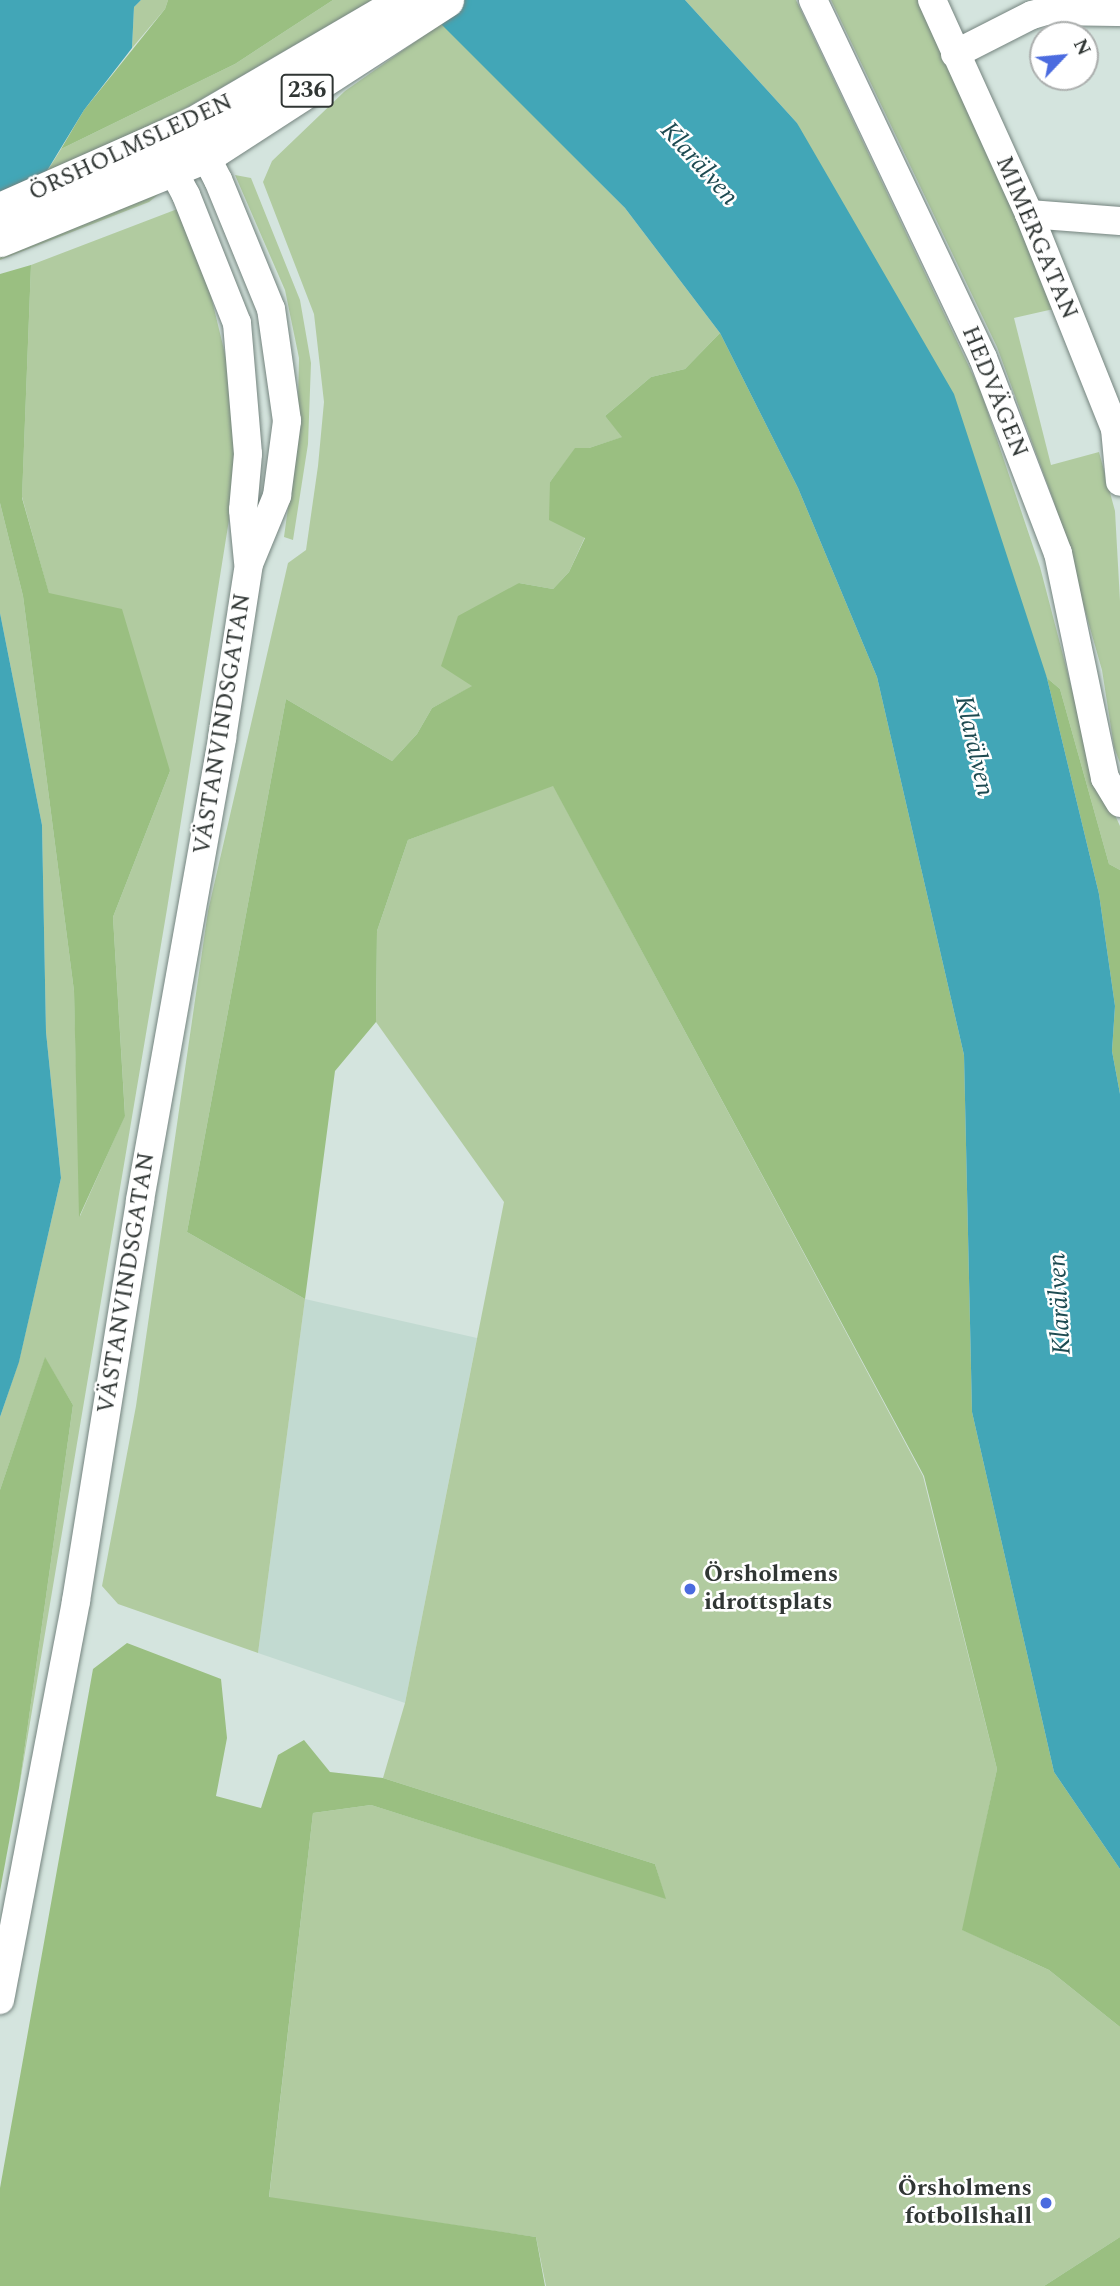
<!DOCTYPE html>
<html>
<head>
<meta charset="utf-8">
<style>
  body { margin:0 }
  #map { position:relative; width:1120px; height:2286px; overflow:hidden; background:#d4e4de; font-family:Spectral,serif }
  div>[style] { position:absolute }
  .built>* { inset:0; background:#c2dad1 }
  .green>* { inset:0; background:#b1cba0 }
  .forest>* { inset:0; background:#9abf81 }
  .water>* { inset:0; background:#42a6b7 }
  .roads { filter:drop-shadow(0 0 2px #75847f) drop-shadow(0 0 2px #75847f) }
  .minor>* { height:28px; margin:-14px; padding:0 14px; transform-origin:14px; border-radius:14px; background:#fff }
  .major>* { height:35px; margin:-17.5px; padding:0 17.5px; transform-origin:17.5px; border-radius:17.5px; background:#fff }
  .dots>* { width:19px; height:19px; translate:-50% -50%; box-sizing:border-box; border:4px solid #fff; border-radius:50% }
  span { translate:-50% -50%; white-space:nowrap; text-align:center; line-height:1.15; -webkit-text-stroke:5px #fff; paint-order:stroke }
  .shield-label span { padding:2px 5px; background:#fff; border:2px solid; border-radius:5px; -webkit-text-stroke-width:0 }
  .shield-label { font-size:23px; color:#303634; font-weight:700 }
  .street-label { font-size:24px; color:#303634 }
  .poi-label { font-size:24px; color:#303634; font-weight:700 }
  .left { translate:0 -50%; text-align:left }
  .right { translate:-100% -50%; text-align:right }
  .water-label { font-size:26px; color:#1d4a51; font-style:italic }
  .north { position:absolute; left:1029px; top:21px; width:70px; height:70px; box-sizing:border-box; background:#fff; border:2px solid #acafae; border-radius:50%; rotate:64deg; font-size:19px; font-weight:700; line-height:28px; text-align:center; color:#303634 }
  .north::after { content:''; display:block; margin:auto; width:24px; height:32px; background:#4b6bdf; clip-path:polygon(50% 0,100% 100%,50% 72%,0 100%) }
</style>
</head>
<body>
<div id="map">
  <div class="built">
    <i style="clip-path:polygon(305px 1299px,477px 1338px,405px 1703px,258px 1653px)"></i>
  </div>
  <div class="green">
    <i style="clip-path:polygon(141px 0,168px 0,165px 9px,132px 48px,134px 7px)"></i>
    <i style="clip-path:polygon(333px 0,372px 0,162px 122px,41px 181px,61px 149px,235px 64px)"></i>
    <i style="clip-path:polygon(685px 0,796px 0,981px 392px,1040px 567px,1092px 766px,1120px 826px,1120px 870px,1109px 864px,1060px 689px,1047px 678px,797px 123px)"></i>
    <i style="clip-path:polygon(831px 0,918px 0,1058px 308px,1014px 318px,1051px 465px,1099px 452px,1115px 511px,1120px 601px,1120px 763px,1114px 747px,1102px 670px,1054px 502px,997px 347px)"></i>
    <i style="clip-path:polygon(442px 23px,625px 208px,720px 333px,685px 369px,651px 377px,605px 416px,623px 437px,589px 448px,575px 449px,550px 482px,585px 537px,569px 572px,553px 589px,519px 583px,473px 686px,432px 708px,417px 734px,392px 761px,286px 699px,187px 1232px,305px 1299px,258px 1653px,118px 1604px,102px 1586px,136px 1406px,208px 911px,288px 563px,306px 550px,318px 466px,324px 402px,314px 314px,263px 182px,272px 161px,345px 91px)"></i>
    <i style="clip-path:polygon(235px 175px,251px 178px,300px 300px,311px 363px,308px 444px,293px 540px,284px 537px,297px 442px,299px 358px,285px 290px)"></i>
    <i style="clip-path:polygon(159px 194px,149px 202px,0 260px,0 254px,144px 195px)"></i>
    <i style="clip-path:polygon(180px 208px,203px 263px,233px 387px,235px 482px,167px 909px,19px 1788px,73px 1405px,45px 1358px,0 1490px,0 1417px,19px 1361px,61px 1178px,46px 1032px,42px 825px,0 613px,0 503px,23px 596px,74px 991px,80px 1216px,125px 1115px,113px 917px,170px 771px,49px 594px,22px 497px,31px 265px)"></i>
    <i style="clip-path:polygon(553px 785px,923px 1476px,997px 1769px,963px 1930px,1049px 1970px,1120px 2027px,1120px 2237px,1044px 2286px,546px 2286px,536px 2237px,269px 2198px,313px 1813px,371px 1805px,665px 1898px,655px 1864px,383px 1778px,405px 1703px,504px 1202px,376px 1022px,377px 931px,408px 840px)"></i>
  </div>
  <div class="forest">
    <i style="clip-path:polygon(168px 0,333px 0,235px 64px,61px 149px,84px 110px,165px 9px)"></i>
    <i style="clip-path:polygon(31px 265px,22px 498px,49px 593px,122px 609px,170px 771px,113px 917px,125px 1116px,79px 1217px,74px 991px,23px 596px,0 503px,0 274px)"></i>
    <i style="clip-path:polygon(720px 333px,798px 488px,877px 677px,964px 1055px,972px 1412px,1054px 1772px,1120px 1869px,1120px 2027px,1049px 1970px,962px 1930px,997px 1769px,924px 1476px,553px 786px,408px 840px,377px 931px,376px 1022px,335px 1071px,305px 1299px,187px 1232px,286px 699px,392px 761px,417px 734px,432px 708px,472px 686px,441px 666px,458px 616px,519px 583px,553px 589px,569px 572px,585px 538px,549px 520px,550px 482px,575px 448px,589px 448px,622px 437px,605px 416px,651px 377px,685px 369px)"></i>
    <i style="clip-path:polygon(1047px 678px,1060px 689px,1109px 864px,1120px 870px,1120px 1094px,1112px 1051px,1115px 1006px,1099px 894px)"></i>
    <i style="clip-path:polygon(45px 1357px,73px 1405px,19px 1788px,0 1891px,0 1490px)"></i>
    <i style="clip-path:polygon(127px 1643px,221px 1679px,227px 1738px,216px 1796px,261px 1808px,278px 1755px,304px 1740px,330px 1772px,383px 1778px,655px 1864px,666px 1899px,371px 1805px,313px 1813px,269px 2197px,536px 2237px,545px 2286px,0 2286px,0 2188px,93px 1669px)"></i>
    <i style="clip-path:polygon(1120px 2237px,1120px 2286px,1044px 2286px)"></i>
  </div>
  <div class="water">
    <i style="clip-path:polygon(0 0,141px 0,134px 7px,132px 48px,84px 110px,0 248px)"></i>
    <i style="clip-path:polygon(417px 0,685px 0,797px 123px,954px 394px,1047px 678px,1099px 894px,1115px 1006px,1112px 1051px,1120px 1094px,1120px 1869px,1054px 1772px,972px 1412px,964px 1055px,877px 677px,798px 488px,720px 333px,625px 208px)"></i>
    <i style="clip-path:polygon(0 613px,42px 825px,46px 1032px,61px 1178px,19px 1362px,0 1417px)"></i>
  </div>
  <div class="roads">
    <div class="minor">
      <i style="left:813px;top:0;width:396px;rotate:64.6deg"></i>
      <i style="left:983px;top:358px;width:209px;rotate:69deg"></i>
      <i style="left:1058px;top:553px;width:230px;rotate:78.2deg"></i>
      <i style="left:1105px;top:778px;width:29px;rotate:59deg"></i>
      <i style="left:932px;top:0;width:235px;rotate:65.6deg"></i>
      <i style="left:1029px;top:214px;width:232px;rotate:68.2deg"></i>
      <i style="left:1115px;top:429px;width:53px;rotate:84.6deg"></i>
      <i style="left:955px;top:54px;width:86px;rotate:-26.9deg"></i>
      <i style="left:1032px;top:15px;width:15px;rotate:-16deg"></i>
      <i style="left:1046px;top:11px;width:74px;rotate:0.8deg"></i>
      <i style="left:162px;top:150px;width:51px;rotate:61.9deg"></i>
      <i style="left:186px;top:195px;width:138px;rotate:68.3deg"></i>
      <i style="left:237px;top:323px;width:131px;rotate:85.2deg"></i>
      <i style="left:248px;top:454px;width:56px;rotate:95.1deg"></i>
      <i style="left:243px;top:510px;width:52px;rotate:84.5deg"></i>
      <i style="left:1029px;top:214px;width:91px;rotate:4.4deg"></i>
      <i style="left:0;top:2000px;width:406px;rotate:-79.2deg"></i>
      <i style="left:76px;top:1601px;width:406px;rotate:-80.9deg"></i>
      <i style="left:140px;top:1200px;width:469px;rotate:-79.9deg"></i>
      <i style="left:222px;top:738px;width:176px;rotate:-81.2deg"></i>
      <i style="left:249px;top:564px;width:74px;rotate:-67.6deg"></i>
      <i style="left:277px;top:496px;width:76px;rotate:-82.4deg"></i>
      <i style="left:287px;top:421px;width:113px;rotate:-98.1deg"></i>
      <i style="left:271px;top:309px;width:139px;rotate:-112.3deg"></i>
      <i style="left:218px;top:180px;width:48px;rotate:-117.1deg"></i>
    </div>
    <div class="major">
      <i style="left:0;top:210px;width:208px;rotate:-23.9deg"></i>
      <i style="left:190px;top:126px;width:250px;rotate:-30.3deg"></i>
      <i style="left:0;top:239px;width:222px;rotate:-22.2deg"></i>
      <i style="left:206px;top:155px;width:286px;rotate:-32.9deg"></i>
    </div>
  </div>
  <div class="dots">
    <i style="left:690px;top:1589px;background:#4b6bdf"></i>
    <i style="left:1046px;top:2203px;background:#4b6bdf"></i>
  </div>
  <div class="shield-label">
    <span style="left:307px;top:91px">236</span>
  </div>
  <div class="street-label">
    <span style="left:131px;top:148px;rotate:-25deg">ÖRSHOLMSLEDEN</span>
    <span style="left:1036px;top:238px;rotate:67deg">MIMERGATAN</span>
    <span style="left:994px;top:392px;rotate:68deg">HEDVÄGEN</span>
    <span style="left:223px;top:724px;rotate:-81deg">VÄSTANVINDSGATAN</span>
    <span style="left:127px;top:1283px;rotate:-81deg">VÄSTANVINDSGATAN</span>
  </div>
  <div class="poi-label">
    <span class="left" style="left:704px;top:1589px">Örsholmens<br>idrottsplats</span>
    <span class="right" style="left:1032px;top:2203px">Örsholmens<br>fotbollshall</span>
  </div>
  <div class="water-label">
    <span style="left:699px;top:164px;rotate:48deg">Klarälven</span>
    <span style="left:974px;top:746px;rotate:77deg">Klarälven</span>
    <span style="left:1060px;top:1304px;rotate:-93deg">Klarälven</span>
  </div>
  <div class="north">N</div>
</div>
</body>
</html>
